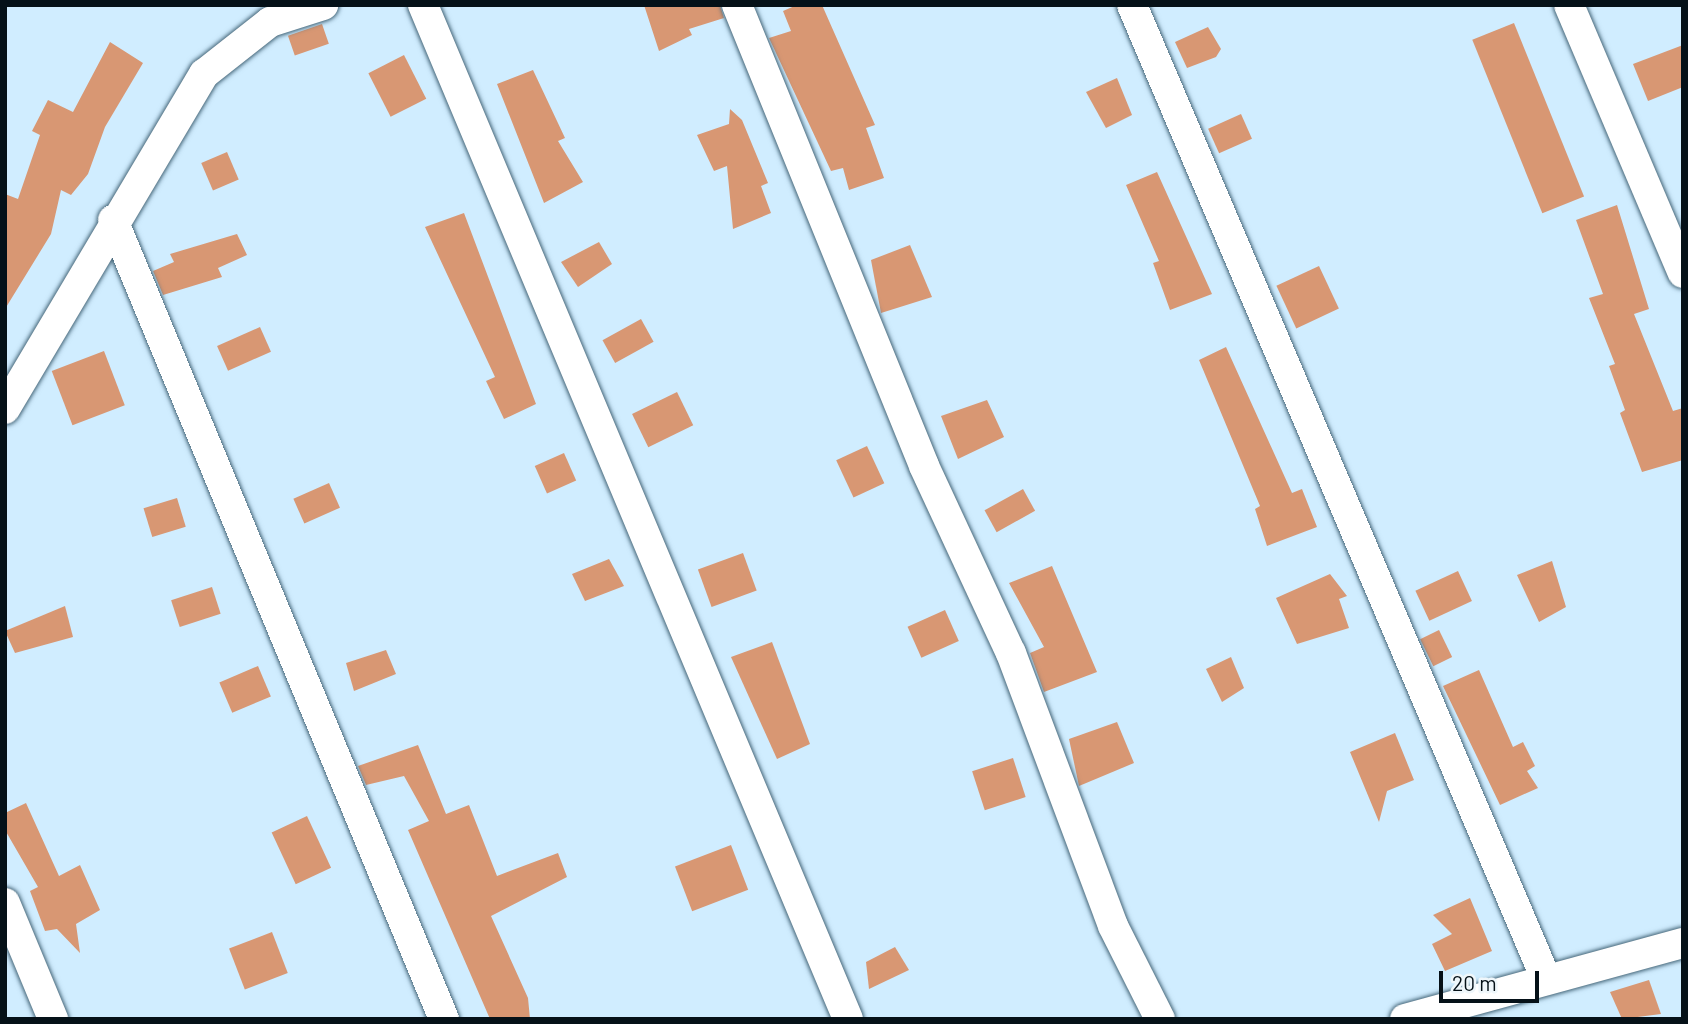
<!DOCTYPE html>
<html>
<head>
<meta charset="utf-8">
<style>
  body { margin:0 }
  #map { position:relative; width:1688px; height:1024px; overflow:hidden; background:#d0edff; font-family:Barlow,sans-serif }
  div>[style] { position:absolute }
  .building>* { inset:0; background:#d89773; transform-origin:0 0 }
  .roads { filter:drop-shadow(0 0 2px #46677a) drop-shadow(0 0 2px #46677a) }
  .minor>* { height:30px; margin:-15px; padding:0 15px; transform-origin:15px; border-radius:15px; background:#fff }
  span { translate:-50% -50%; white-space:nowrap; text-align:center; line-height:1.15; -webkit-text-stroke:6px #eff7fb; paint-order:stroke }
  .frame { position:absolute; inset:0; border:7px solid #051118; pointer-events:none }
  .scale { position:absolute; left:1439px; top:971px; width:100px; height:32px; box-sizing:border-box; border:4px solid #051118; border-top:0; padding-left:9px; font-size:21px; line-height:24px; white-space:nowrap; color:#051118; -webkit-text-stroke:5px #eff7fb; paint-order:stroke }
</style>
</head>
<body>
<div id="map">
  <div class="building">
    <i style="clip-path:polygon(644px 5px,720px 5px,724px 18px,689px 29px,692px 35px,659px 51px)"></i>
    <i style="clip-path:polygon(797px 5px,822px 5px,875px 125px,866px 128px,884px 178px,849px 190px,843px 168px,831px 171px,769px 38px,791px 31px,783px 11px)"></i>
    <i style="left:1514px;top:23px;width:187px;height:45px;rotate:68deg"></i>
    <i style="left:322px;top:24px;width:21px;height:36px;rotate:71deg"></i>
    <i style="clip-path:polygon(1208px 27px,1221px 49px,1216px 57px,1187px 68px,1175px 42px)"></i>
    <i style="clip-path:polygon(110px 42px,143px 63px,105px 127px,88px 174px,71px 195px,61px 190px,51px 234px,5px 309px,5px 194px,18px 199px,40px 135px,32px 131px,48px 100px,73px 112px)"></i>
    <i style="clip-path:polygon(1683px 45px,1683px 87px,1648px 101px,1633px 64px)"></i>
    <i style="left:404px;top:55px;width:49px;height:40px;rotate:63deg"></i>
    <i style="clip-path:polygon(533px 70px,565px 138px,558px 141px,583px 182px,544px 203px,497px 84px)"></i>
    <i style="clip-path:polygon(1117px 78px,1132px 115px,1106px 128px,1086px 92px)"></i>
    <i style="clip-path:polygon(730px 109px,742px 120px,768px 183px,761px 186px,771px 213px,733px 229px,727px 166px,714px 171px,697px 135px,729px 124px)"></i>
    <i style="left:1241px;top:114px;width:27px;height:36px;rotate:66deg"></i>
    <i style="left:227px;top:152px;width:30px;height:28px;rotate:67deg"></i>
    <i style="clip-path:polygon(1157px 172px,1212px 294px,1170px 310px,1153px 263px,1159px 261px,1126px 185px)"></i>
    <i style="clip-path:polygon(1617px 205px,1649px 309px,1634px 314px,1673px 411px,1683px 408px,1683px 460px,1642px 472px,1620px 413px,1625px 410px,1609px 366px,1615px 364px,1589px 298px,1603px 294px,1576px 220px)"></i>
    <i style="clip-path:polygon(464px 213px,536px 404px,504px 419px,486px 381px,495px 377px,425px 227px)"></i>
    <i style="clip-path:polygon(237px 234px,247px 255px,218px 268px,222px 277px,163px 295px,153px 271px,174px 262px,170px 254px)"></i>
    <i style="clip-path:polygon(599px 242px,612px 264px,578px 287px,561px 262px)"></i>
    <i style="clip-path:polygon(910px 245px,932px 297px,881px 313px,871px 260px)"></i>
    <i style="left:1319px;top:266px;width:47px;height:47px;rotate:65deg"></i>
    <i style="left:641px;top:319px;width:26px;height:44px;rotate:61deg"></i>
    <i style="left:260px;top:327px;width:27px;height:47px;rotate:66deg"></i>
    <i style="clip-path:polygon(1226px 347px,1292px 493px,1302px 489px,1317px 527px,1267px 546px,1255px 509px,1260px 506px,1199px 360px)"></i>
    <i style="left:104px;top:351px;width:58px;height:56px;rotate:69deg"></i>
    <i style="left:677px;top:392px;width:37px;height:50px;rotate:64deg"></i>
    <i style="clip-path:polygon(987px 400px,1004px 437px,958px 459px,941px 416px)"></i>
    <i style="left:867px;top:446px;width:41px;height:34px;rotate:65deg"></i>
    <i style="left:564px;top:453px;width:30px;height:32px;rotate:66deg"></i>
    <i style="left:329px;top:483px;width:27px;height:39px;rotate:66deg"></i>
    <i style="left:1023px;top:489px;width:25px;height:44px;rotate:61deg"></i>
    <i style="left:177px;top:498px;width:30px;height:35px;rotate:73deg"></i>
    <i style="left:743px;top:553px;width:40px;height:48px;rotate:70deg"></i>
    <i style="clip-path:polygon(609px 559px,624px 586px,585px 601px,572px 574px)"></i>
    <i style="clip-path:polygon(1552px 561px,1566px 607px,1539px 622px,1517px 575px)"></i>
    <i style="clip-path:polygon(1052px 566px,1097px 672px,1044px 692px,1030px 653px,1044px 647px,1009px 583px)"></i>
    <i style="left:1458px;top:571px;width:33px;height:47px;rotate:65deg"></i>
    <i style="clip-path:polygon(1330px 574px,1347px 596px,1339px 599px,1349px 628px,1297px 644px,1276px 598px)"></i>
    <i style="left:212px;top:587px;width:28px;height:43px;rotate:72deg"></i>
    <i style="clip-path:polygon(65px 606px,73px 637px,15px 653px,5px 631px)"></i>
    <i style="left:945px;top:610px;width:34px;height:41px;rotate:66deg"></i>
    <i style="left:1439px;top:630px;width:30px;height:21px;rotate:64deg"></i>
    <i style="clip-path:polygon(772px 642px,810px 744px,777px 759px,731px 657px)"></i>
    <i style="clip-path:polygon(386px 650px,396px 674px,354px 691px,346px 663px)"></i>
    <i style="clip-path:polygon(1231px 657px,1244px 688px,1222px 702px,1206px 669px)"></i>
    <i style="left:258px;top:666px;width:33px;height:42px;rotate:67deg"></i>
    <i style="clip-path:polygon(1479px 670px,1513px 747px,1523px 742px,1535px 766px,1527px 771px,1538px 788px,1500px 805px,1443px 686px)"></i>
    <i style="clip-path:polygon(1117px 722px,1134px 763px,1079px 786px,1069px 739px)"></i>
    <i style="clip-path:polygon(1395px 733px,1414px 780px,1387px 791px,1379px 822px,1350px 752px)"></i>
    <i style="clip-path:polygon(418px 745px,446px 814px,469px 805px,497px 876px,558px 853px,567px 877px,491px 916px,528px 998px,530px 1019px,490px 1019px,408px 830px,429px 821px,404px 776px,366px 785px,358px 766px)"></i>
    <i style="left:1013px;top:758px;width:41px;height:43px;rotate:72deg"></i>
    <i style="clip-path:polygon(26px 803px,59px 876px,80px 865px,100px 910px,76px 924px,80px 953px,57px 929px,45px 931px,30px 891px,38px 887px,5px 830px,5px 813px)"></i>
    <i style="left:307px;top:816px;width:57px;height:39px;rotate:65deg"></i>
    <i style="left:731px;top:845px;width:48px;height:60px;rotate:69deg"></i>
    <i style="clip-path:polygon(1470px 898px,1492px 951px,1445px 971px,1432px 944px,1452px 934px,1433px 915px)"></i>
    <i style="left:272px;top:932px;width:44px;height:46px;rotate:69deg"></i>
    <i style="clip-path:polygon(895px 947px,909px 970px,869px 989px,866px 962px)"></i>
    <i style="clip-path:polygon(1649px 980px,1661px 1014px,1622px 1019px,1610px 992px)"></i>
  </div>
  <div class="roads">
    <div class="minor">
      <i style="left:423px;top:5px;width:1099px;rotate:67.26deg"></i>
      <i style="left:737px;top:5px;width:497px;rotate:67.9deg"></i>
      <i style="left:924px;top:466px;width:206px;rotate:65.1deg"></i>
      <i style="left:1011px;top:653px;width:291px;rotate:69.5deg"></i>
      <i style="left:1113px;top:926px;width:104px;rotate:63.2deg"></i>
      <i style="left:1132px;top:5px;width:1058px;rotate:66.97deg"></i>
      <i style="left:1569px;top:5px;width:291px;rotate:67deg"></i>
      <i style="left:113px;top:220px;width:865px;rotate:67.5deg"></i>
      <i style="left:5px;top:409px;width:390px;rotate:-59.3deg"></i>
      <i style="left:204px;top:74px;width:84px;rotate:-38.2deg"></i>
      <i style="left:270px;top:22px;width:56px;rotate:-17.8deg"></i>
      <i style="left:5px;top:903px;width:126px;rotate:67.5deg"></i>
      <i style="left:1405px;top:1019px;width:288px;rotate:-15.3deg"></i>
    </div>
  </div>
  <div class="frame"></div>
  <div class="scale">20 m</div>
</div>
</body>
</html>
